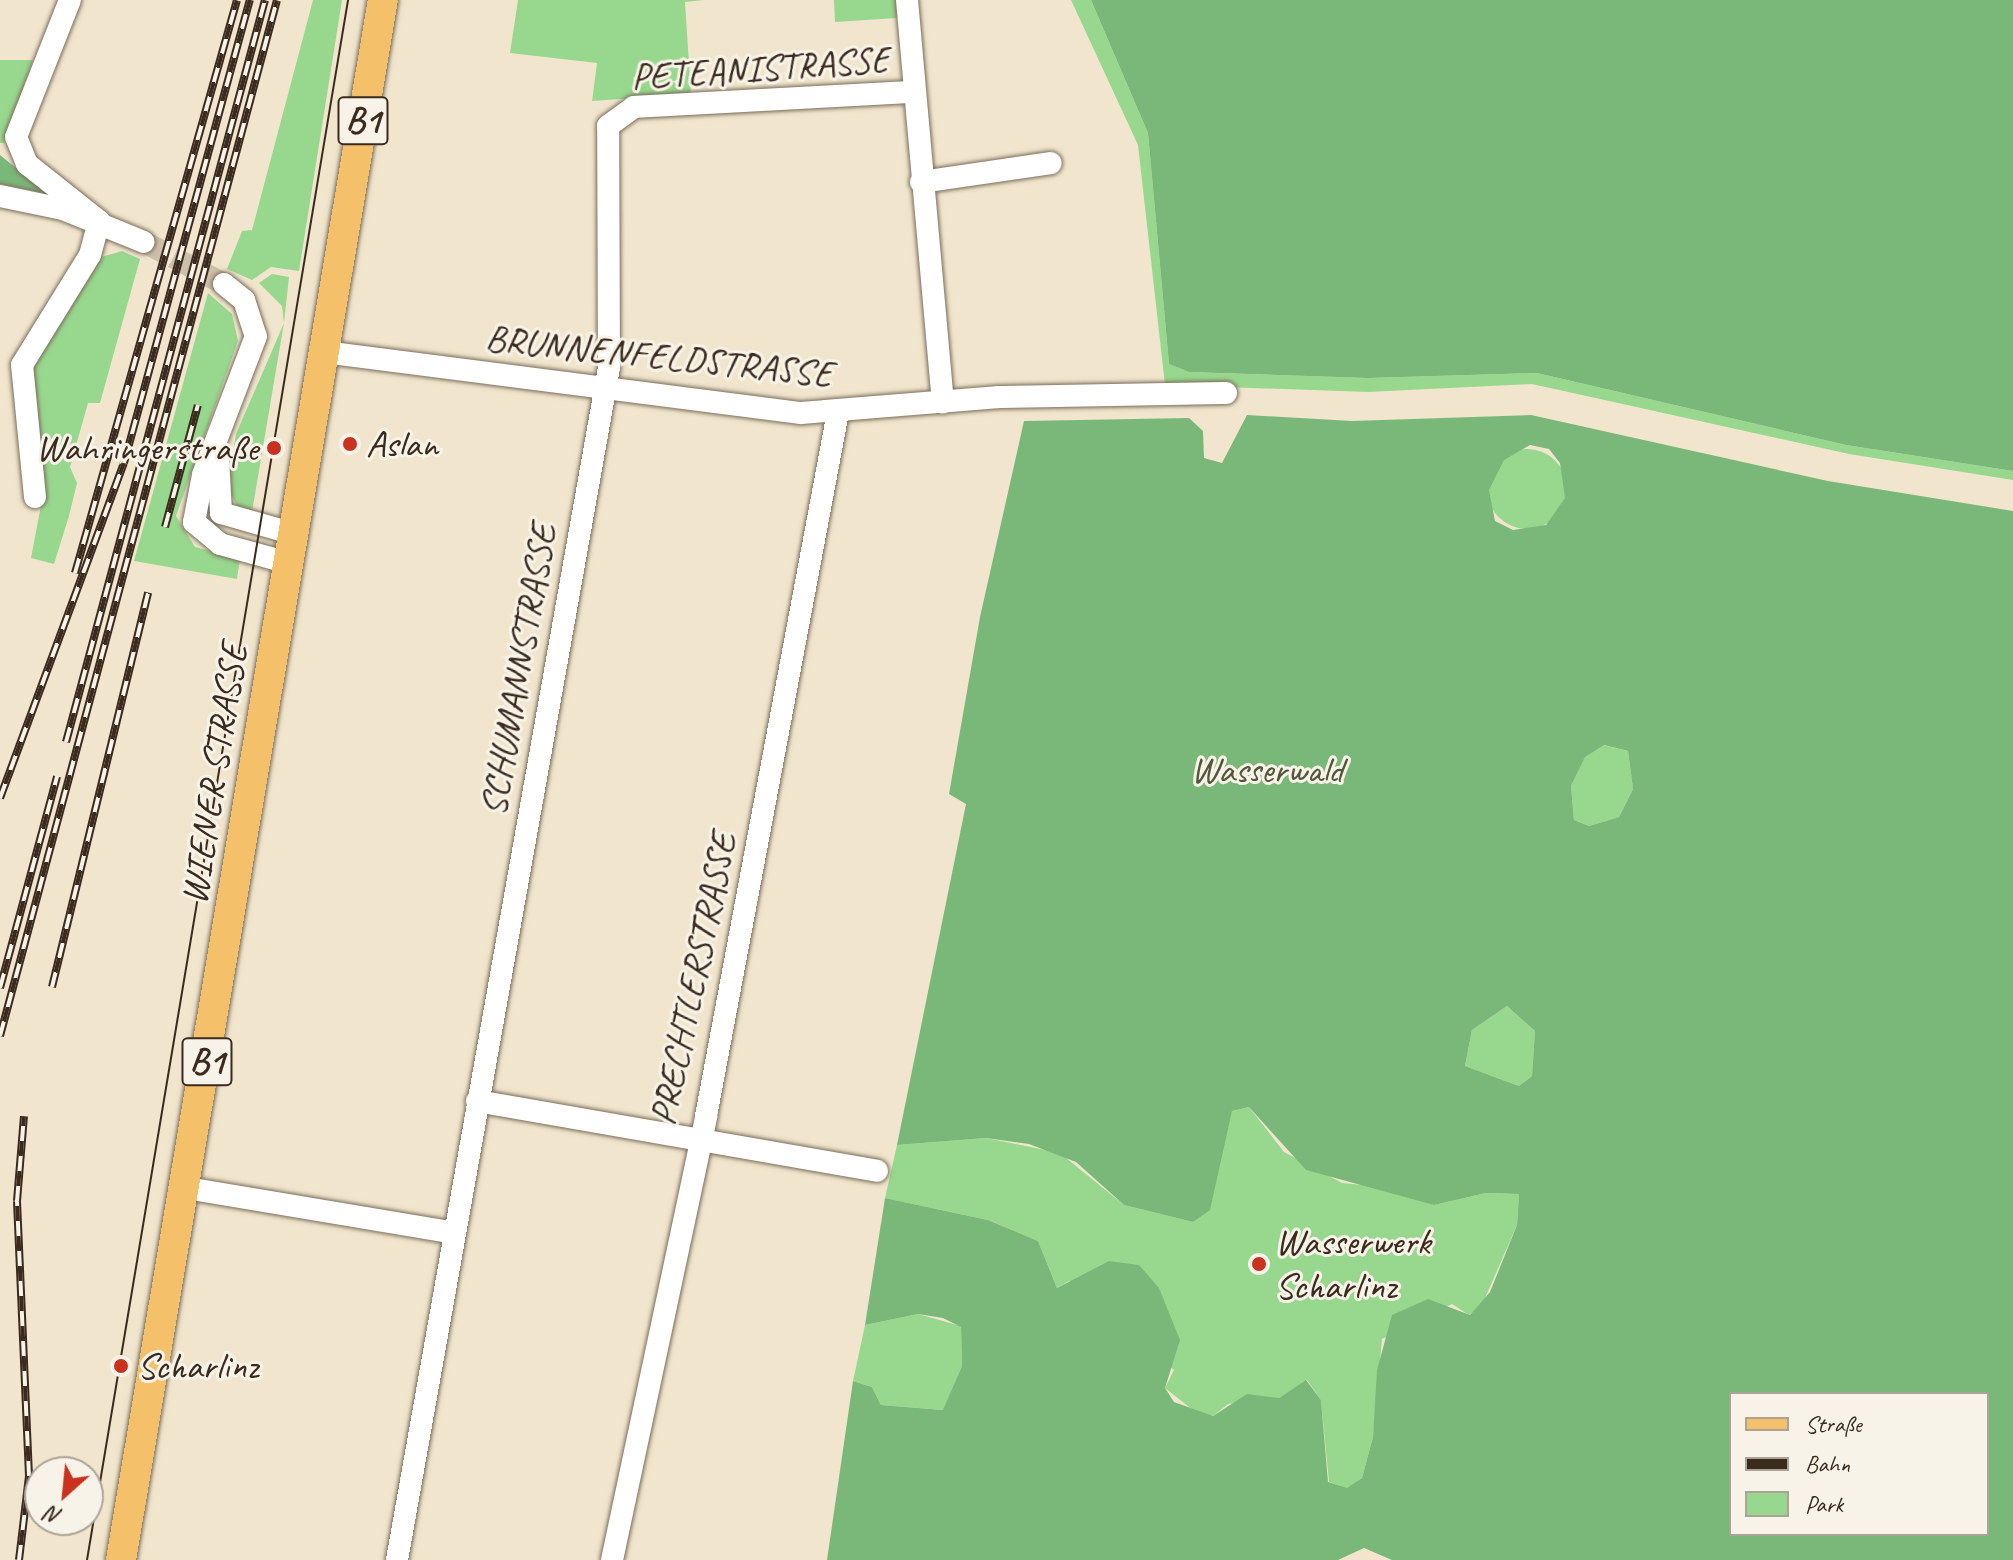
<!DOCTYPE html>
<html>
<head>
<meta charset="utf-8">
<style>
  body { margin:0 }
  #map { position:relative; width:2013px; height:1560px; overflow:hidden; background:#f1e6cd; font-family:Caveat,sans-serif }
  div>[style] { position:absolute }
  .green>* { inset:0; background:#98d88e }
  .round { border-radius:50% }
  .forest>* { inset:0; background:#7ab879 }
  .minor-tunnel>* { height:22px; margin-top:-11px; transform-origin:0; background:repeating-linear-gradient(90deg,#cdc0aa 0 22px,transparent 0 33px) }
  .roads { filter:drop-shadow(0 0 2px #7b6c5b) drop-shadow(0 0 2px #7b6c5b) }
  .minor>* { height:22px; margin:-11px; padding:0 11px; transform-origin:11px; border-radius:11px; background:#fff }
  .major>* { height:30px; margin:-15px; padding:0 15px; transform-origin:15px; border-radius:15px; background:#f4c16a }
  .tram>* { height:2px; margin:-1px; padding:0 1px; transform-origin:1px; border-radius:1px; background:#3b2a1e }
  .rail>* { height:8px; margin-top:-4px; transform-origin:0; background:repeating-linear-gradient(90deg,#f7f3e8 0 15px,#3b2a1e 0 30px); box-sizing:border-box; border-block:2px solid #3b2a1e }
  .dots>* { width:22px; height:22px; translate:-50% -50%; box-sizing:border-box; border:4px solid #f7f3e8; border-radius:50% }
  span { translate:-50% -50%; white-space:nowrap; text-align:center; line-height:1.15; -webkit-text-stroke:6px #f7f3e8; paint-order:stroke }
  .shield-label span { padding:2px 6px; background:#f7f3e8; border:2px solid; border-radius:6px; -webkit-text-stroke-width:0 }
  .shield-label { font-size:36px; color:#3b2a1e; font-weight:700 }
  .street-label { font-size:38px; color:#3b2a1e }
  .poi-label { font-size:38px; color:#3b2a1e }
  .left { translate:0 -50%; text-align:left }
  .right { translate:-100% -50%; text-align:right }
  .park-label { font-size:38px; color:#52563a }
  .legend { position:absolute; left:1729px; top:1392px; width:260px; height:144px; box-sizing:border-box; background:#f7f3e8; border:2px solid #aca397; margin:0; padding:10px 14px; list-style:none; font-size:24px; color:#3b2a1e }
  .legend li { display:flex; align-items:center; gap:16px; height:40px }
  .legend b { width:40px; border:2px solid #aca397 }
  .north { position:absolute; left:24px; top:1456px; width:80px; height:80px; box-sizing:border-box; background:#f7f3e8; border:2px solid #aca397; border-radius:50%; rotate:207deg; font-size:22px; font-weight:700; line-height:32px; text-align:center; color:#3b2a1e }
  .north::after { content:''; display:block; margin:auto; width:28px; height:36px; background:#c8321e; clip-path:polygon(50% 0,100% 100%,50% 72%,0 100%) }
</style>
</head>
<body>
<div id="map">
  <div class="green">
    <i style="clip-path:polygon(313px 0,342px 0,299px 271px,271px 267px,252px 280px,227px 269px,242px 231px,252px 230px)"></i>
    <i style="clip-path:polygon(518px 0,704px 0,685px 2px,691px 94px,592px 101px,597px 63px,510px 53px)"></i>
    <i style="clip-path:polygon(834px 0,896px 0,897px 18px,835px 22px)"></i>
    <i style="clip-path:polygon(1071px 0,1091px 0,1148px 133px,1169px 364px,1189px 372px,1368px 378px,1537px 373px,1846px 445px,2013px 471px,2013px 480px,1849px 454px,1532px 384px,1368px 392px,1165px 385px,1138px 145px)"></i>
    <i style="clip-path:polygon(0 60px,33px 60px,4px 143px,0 143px)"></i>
    <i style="clip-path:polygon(122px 251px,140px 259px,100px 403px,88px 403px,70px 467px,77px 483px,69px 516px,54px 564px,31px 558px,42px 500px,28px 373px,98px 258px)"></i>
    <i style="clip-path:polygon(272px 274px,289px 277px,284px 323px,252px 512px,238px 508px,227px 486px,236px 434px,284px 323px,282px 306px,259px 283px)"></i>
    <i style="clip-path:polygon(208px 293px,232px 314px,238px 341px,176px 516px,195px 547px,240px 559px,237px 579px,134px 561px)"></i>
    <i class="round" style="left:1487px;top:449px;width:80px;height:80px"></i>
    <i style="clip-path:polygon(1603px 745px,1628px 751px,1633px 789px,1619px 817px,1589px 826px,1574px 820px,1571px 786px,1585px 756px)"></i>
    <i style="clip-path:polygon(1507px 1006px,1535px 1031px,1532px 1076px,1519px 1086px,1465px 1066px,1472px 1030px)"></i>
    <i style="clip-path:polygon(1249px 1107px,1284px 1152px,1342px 1183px,1384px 1187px,1434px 1205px,1486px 1193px,1519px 1194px,1517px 1225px,1482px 1305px,1469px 1315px,1452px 1304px,1382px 1339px,1373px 1437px,1362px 1478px,1347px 1489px,1329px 1482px,1321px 1400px,1307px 1380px,1279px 1398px,1228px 1404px,1213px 1416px,1198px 1414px,1165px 1388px,1174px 1370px,1069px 1281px,1057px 1288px,1038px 1241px,988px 1220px,885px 1198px,897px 1145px,986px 1138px,1060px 1153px,1124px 1205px,1193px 1222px,1232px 1111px)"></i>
    <i style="clip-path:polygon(918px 1314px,961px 1326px,962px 1366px,944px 1410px,881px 1405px,872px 1387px,853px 1381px,865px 1325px)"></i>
  </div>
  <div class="forest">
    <i style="clip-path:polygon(1091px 0,2013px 0,2013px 471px,1846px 445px,1537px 373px,1368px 378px,1189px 372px,1169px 364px,1148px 133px)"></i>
    <i style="clip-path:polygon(0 155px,21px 172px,53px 195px,0 184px)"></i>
    <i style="clip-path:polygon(evenodd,1247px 415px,1352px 421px,1531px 415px,1828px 481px,2013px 511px,2013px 1560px,1392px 1560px,1364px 1548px,1338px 1560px,827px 1560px,853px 1381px,872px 1387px,881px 1405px,943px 1410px,962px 1366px,961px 1327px,943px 1318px,918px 1314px,865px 1325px,885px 1198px,988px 1220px,1038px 1241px,1057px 1288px,1109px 1261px,1139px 1265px,1159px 1288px,1180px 1340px,1165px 1388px,1174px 1402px,1213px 1416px,1247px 1394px,1279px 1398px,1306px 1380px,1321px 1400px,1328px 1482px,1347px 1488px,1362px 1478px,1373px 1437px,1377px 1370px,1392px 1315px,1428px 1299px,1470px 1315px,1490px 1292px,1517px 1225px,1519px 1194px,1486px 1193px,1434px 1205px,1306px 1170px,1249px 1107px,1232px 1111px,1210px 1210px,1193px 1222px,1124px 1205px,1076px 1162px,1029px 1144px,986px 1138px,897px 1145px,966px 804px,949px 794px,980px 617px,1024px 421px,1189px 418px,1203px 431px,1204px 458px,1222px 463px,1247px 415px,1530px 445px,1549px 449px,1560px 463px,1565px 498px,1546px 525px,1513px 530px,1495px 521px,1489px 490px,1504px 460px,1530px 445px,1247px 415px,1604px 745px,1628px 751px,1633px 789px,1619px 817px,1589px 826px,1574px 820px,1571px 786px,1585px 757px,1604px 745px,1247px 415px,1507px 1006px,1535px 1031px,1532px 1076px,1519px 1086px,1465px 1066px,1472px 1030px,1507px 1006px,1247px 415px,1987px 1394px,1987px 1534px,1731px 1534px,1731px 1394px,1987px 1394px)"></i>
  </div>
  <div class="minor-tunnel">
    <i style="left:144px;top:242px;width:90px;rotate:27.7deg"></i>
  </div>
  <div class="roads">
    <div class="minor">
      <i style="left:907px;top:0;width:404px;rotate:84.9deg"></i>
      <i style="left:921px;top:182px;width:131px;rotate:-8.3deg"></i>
      <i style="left:0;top:196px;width:64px;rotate:11.7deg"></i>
      <i style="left:63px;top:209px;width:87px;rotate:22.2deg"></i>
      <i style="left:224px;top:284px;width:26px;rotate:39deg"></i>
      <i style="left:244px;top:300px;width:38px;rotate:72deg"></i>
      <i style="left:256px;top:336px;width:149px;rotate:110.9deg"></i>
      <i style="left:203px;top:475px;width:48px;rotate:100.8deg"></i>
      <i style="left:194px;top:522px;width:34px;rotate:40deg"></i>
      <i style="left:220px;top:544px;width:72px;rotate:15.4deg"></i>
      <i style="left:324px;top:352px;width:481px;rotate:7.3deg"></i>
      <i style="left:801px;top:413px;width:199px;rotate:-4.6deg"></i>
      <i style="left:999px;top:397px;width:227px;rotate:-1deg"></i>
      <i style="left:218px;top:457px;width:56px;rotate:86.9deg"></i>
      <i style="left:221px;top:513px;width:76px;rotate:16deg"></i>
      <i style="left:35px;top:497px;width:133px;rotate:-95.6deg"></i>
      <i style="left:22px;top:365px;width:129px;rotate:-58.3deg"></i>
      <i style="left:90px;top:255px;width:35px;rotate:-75deg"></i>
      <i style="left:99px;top:221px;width:92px;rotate:-141.6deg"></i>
      <i style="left:27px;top:164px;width:29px;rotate:-112deg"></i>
      <i style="left:16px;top:137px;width:147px;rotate:-68.5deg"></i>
      <i style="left:477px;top:1101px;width:406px;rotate:9.9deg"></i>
      <i style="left:186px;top:1188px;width:272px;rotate:9.5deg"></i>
      <i style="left:397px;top:1560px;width:1211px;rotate:-79.92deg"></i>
      <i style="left:609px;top:368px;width:242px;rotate:-90.2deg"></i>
      <i style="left:608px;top:126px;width:32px;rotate:-36deg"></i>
      <i style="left:634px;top:107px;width:279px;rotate:-3.1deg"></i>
      <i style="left:612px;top:1560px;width:454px;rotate:-78deg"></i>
      <i style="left:706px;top:1116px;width:716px;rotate:-79.38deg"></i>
    </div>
    <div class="major">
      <i style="left:121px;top:1560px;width:1582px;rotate:-80.47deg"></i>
    </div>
  </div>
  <div class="tram">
    <i style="left:87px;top:1560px;width:1582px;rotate:-80.5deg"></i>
  </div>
  <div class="rail">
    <i style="left:165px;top:527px;width:126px;rotate:-74.9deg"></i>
    <i style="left:75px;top:573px;width:595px;rotate:-74.21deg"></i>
    <i style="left:66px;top:742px;width:768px;rotate:-74.99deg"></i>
    <i style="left:0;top:798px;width:357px;rotate:-69.7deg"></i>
    <i style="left:124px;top:463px;width:480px;rotate:-74.8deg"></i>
    <i style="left:52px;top:987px;width:406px;rotate:-76.3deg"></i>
    <i style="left:0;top:988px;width:219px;rotate:-74.9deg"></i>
    <i style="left:0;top:1036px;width:1072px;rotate:-75.03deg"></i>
    <i style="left:19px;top:1560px;width:85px;rotate:-83.2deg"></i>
    <i style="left:29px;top:1476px;width:275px;rotate:-92.5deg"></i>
    <i style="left:17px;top:1201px;width:85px;rotate:-85.3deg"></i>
  </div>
  <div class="dots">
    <i style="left:350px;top:444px;background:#c8321e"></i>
    <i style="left:274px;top:448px;background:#c8321e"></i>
    <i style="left:1259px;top:1264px;background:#c8321e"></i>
    <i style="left:121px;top:1366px;background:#c8321e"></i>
  </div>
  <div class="shield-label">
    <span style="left:363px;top:121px">B1</span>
    <span style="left:207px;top:1062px">B1</span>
  </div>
  <div class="street-label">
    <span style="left:760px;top:68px;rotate:-4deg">PETEANISTRASSE</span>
    <span style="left:659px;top:356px;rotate:6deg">BRUNNENFELDSTRASSE</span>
    <span style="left:518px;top:670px;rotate:-80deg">SCHUMANNSTRASSE</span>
    <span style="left:214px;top:774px;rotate:-81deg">WIENER STRASSE</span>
    <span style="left:693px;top:979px;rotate:-78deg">PRECHTLERSTRASSE</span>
  </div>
  <div class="poi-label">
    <span class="left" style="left:366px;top:444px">Aslan</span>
    <span class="right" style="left:258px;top:448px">Wahringerstraße</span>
    <span class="left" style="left:1275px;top:1264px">Wasserwerk<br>Scharlinz</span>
    <span class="left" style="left:137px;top:1366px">Scharlinz</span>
  </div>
  <div class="park-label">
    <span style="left:1267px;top:770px">Wasserwald</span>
  </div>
  <ul class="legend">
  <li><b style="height:10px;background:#f4c16a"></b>Straße</li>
  <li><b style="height:10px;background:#3b2a1e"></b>Bahn</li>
  <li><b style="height:22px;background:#98d88e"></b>Park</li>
  </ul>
  <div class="north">N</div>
</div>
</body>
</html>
